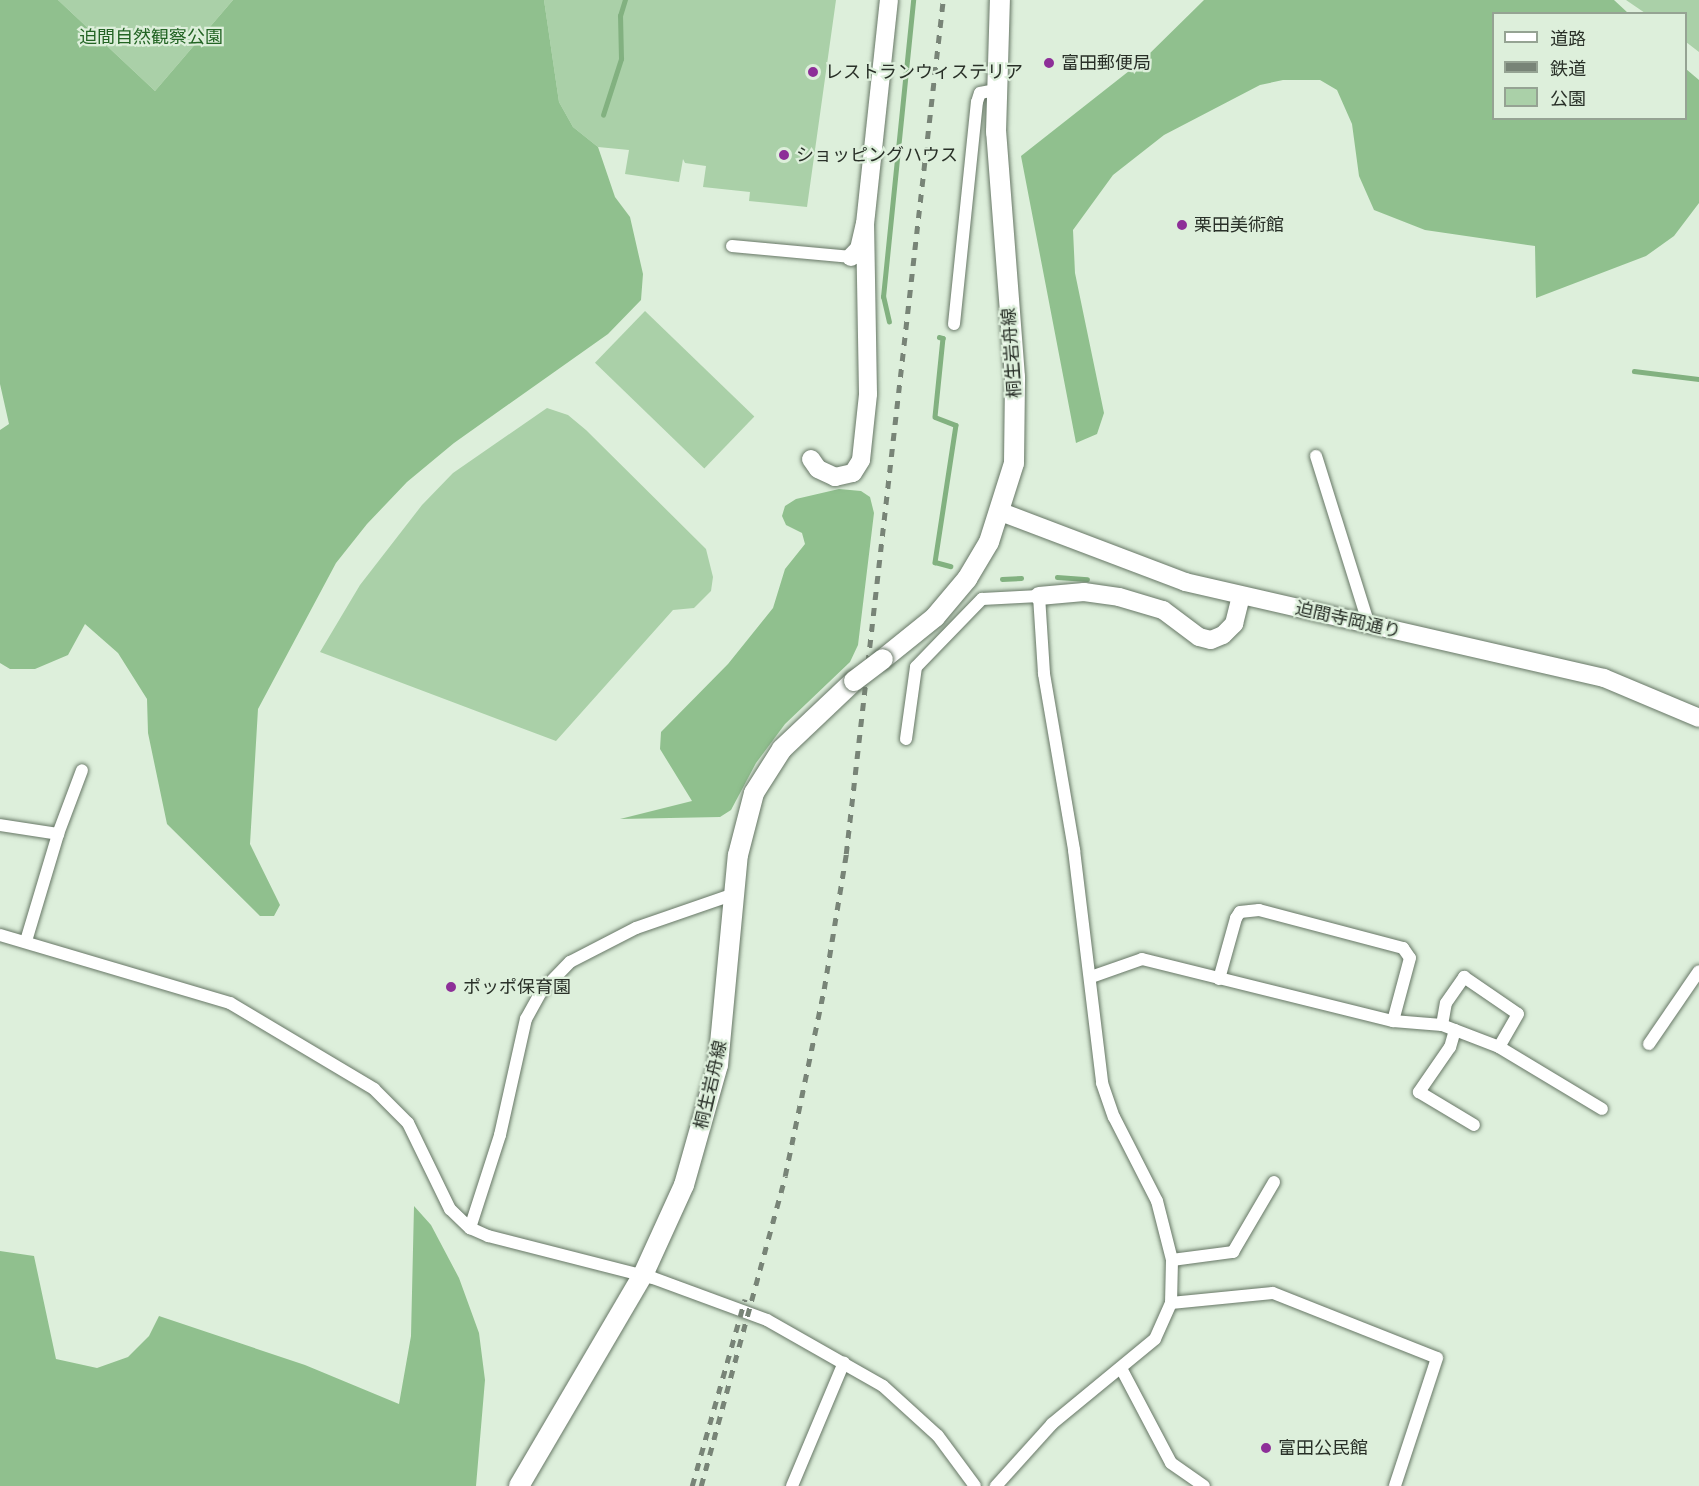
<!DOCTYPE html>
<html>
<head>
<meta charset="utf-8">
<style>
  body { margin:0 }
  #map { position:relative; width:1699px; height:1486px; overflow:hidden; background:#ddefdb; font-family:"PT Sans","Noto Sans JP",sans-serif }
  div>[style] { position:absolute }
  .green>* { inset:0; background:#aad0a8; transform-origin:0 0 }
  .forest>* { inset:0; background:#90c08e }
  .stream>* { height:4.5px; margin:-2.25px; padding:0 2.25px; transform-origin:2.25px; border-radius:2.25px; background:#82b180 }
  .roads { filter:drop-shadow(0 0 2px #677766) drop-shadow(0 0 2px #677766) }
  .street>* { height:12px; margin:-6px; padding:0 6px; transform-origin:6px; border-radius:6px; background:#fff }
  .secondary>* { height:18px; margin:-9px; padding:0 9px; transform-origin:9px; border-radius:9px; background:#fff }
  .primary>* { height:20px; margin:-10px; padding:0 10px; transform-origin:10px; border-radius:10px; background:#fff }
  .rail>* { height:4.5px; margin-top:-2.25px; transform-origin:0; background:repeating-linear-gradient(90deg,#788477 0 8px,transparent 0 16px) }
  .bridges { filter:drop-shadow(0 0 2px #677766) drop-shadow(0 0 2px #677766) }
  .primary-bridge>* { height:20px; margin:-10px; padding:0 10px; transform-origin:10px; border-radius:10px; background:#fff }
  .dots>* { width:16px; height:16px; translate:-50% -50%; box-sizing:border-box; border:3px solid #ddefdb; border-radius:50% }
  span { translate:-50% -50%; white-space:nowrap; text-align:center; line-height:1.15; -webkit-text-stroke:4.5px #ddefdb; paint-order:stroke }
  .park-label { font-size:18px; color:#236424 }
  .poi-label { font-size:18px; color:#293028 }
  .left { translate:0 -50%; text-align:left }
  .street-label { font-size:18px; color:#293028 }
  .legend { position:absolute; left:1492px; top:12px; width:195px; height:108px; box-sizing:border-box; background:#ddefdb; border:2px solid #95a393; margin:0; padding:8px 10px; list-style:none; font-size:18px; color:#293028 }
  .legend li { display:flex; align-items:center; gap:12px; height:30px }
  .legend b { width:30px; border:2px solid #95a393 }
</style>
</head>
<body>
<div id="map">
  <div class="green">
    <i style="clip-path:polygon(58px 0,233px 0,155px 91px)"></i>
    <i style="clip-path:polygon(544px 0,836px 0,807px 207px,749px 201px,750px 192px,703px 187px,706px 166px,685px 163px,683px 159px,679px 182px,625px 174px,629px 150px,598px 147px,573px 127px,559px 102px)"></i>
    <i style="clip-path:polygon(1626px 0,1699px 0,1699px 52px,1686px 42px,1686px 14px,1645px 13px)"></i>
    <i style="left:645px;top:311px;width:152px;height:72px;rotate:44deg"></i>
    <i style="clip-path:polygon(547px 408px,568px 415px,586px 430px,706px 549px,713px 577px,711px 591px,694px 608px,673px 610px,556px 741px,320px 652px,360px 585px,422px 505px,453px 473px)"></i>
  </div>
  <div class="forest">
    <i style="clip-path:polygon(0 0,58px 0,155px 91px,233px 0,544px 0,559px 102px,573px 127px,598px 147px,615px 197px,630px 217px,643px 274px,641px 300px,608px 334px,454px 443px,407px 482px,367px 524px,336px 563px,258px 709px,250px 844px,280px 905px,274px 916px,260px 916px,167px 824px,148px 733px,147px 699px,118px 653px,85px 624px,68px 655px,35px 669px,10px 669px,0 663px,0 430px,9px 424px,0 384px)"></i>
    <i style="clip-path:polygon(1204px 0,1614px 0,1628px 13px,1494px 14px,1494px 118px,1686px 118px,1686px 69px,1699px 80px,1699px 203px,1674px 236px,1646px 256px,1536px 298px,1535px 246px,1425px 230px,1374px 210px,1359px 176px,1352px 124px,1337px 90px,1320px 80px,1283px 80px,1260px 85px,1164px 135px,1113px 175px,1073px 230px,1075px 273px,1104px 413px,1097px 434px,1076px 443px,1021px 156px,1143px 60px)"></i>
    <i style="clip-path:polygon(839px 489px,861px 491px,870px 497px,874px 513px,858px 645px,850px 662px,785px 724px,756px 763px,731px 810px,720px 817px,620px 819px,692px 801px,660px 749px,661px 732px,728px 664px,773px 608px,785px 569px,805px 544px,802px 533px,786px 525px,782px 516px,785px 506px,796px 499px)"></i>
    <i style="clip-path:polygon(414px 1206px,431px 1225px,459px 1278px,479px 1333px,485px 1380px,476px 1486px,0 1486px,0 1251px,34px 1256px,56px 1359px,97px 1368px,128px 1357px,149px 1336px,159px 1316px,305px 1365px,399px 1404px,411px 1336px)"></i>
  </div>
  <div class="stream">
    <i style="left:603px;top:115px;width:59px;rotate:-72.2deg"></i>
    <i style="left:621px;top:59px;width:43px;rotate:-91.3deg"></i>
    <i style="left:620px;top:16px;width:17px;rotate:-73deg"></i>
    <i style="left:889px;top:322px;width:26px;rotate:-103deg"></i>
    <i style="left:883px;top:297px;width:299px;rotate:-84.2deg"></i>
    <i style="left:939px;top:337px;width:4px;rotate:14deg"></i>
    <i style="left:943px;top:338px;width:79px;rotate:95.8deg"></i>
    <i style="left:935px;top:417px;width:22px;rotate:21deg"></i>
    <i style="left:956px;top:425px;width:139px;rotate:98.7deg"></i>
    <i style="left:935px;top:562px;width:16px;rotate:15deg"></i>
    <i style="left:1634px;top:371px;width:65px;rotate:7deg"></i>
    <i style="left:1057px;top:577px;width:30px;rotate:4deg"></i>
    <i style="left:1002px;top:579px;width:19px;rotate:-3deg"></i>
  </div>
  <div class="roads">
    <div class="street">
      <i style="left:732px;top:246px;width:120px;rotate:5.3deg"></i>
      <i style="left:954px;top:324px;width:223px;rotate:-84.1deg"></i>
      <i style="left:977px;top:102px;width:9px;rotate:-72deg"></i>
      <i style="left:980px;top:93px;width:15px;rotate:-11deg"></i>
      <i style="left:1316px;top:456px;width:177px;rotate:72.6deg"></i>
      <i style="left:906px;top:739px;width:73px;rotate:-82.1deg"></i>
      <i style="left:916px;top:667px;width:95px;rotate:-45.9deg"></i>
      <i style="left:982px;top:599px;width:57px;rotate:-3deg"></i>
      <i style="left:1039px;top:596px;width:78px;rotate:86.3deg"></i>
      <i style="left:1044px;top:674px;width:179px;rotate:80.3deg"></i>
      <i style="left:1074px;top:850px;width:235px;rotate:83.1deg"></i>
      <i style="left:1102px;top:1083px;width:36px;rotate:71deg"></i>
      <i style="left:1114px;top:1117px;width:94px;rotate:62.9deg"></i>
      <i style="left:1157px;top:1201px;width:61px;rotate:75.7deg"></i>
      <i style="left:1172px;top:1260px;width:43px;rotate:91.3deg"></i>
      <i style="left:1171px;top:1303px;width:39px;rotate:114deg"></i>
      <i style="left:1155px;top:1339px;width:134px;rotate:140.5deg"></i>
      <i style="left:1052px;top:1424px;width:84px;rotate:132.1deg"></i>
      <i style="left:0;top:825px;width:59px;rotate:8.8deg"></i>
      <i style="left:0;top:935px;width:240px;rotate:16.5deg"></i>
      <i style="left:230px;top:1003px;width:168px;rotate:30.8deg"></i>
      <i style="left:374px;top:1089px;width:48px;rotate:45deg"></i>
      <i style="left:408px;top:1123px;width:96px;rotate:64deg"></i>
      <i style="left:450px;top:1209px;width:28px;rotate:44deg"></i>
      <i style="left:470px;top:1228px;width:20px;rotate:24deg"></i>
      <i style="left:488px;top:1236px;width:170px;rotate:14.3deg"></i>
      <i style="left:653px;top:1278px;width:121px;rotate:20.2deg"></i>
      <i style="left:767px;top:1320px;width:133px;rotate:29.6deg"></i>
      <i style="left:883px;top:1386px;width:74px;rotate:42.3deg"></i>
      <i style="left:938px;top:1436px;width:62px;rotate:53.5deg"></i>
      <i style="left:26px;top:941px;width:112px;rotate:-73.3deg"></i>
      <i style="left:58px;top:834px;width:68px;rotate:-69.4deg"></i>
      <i style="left:1091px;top:977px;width:54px;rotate:-19.4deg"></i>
      <i style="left:1142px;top:959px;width:259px;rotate:13.9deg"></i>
      <i style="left:1393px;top:1021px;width:49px;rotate:4.7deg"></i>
      <i style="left:1442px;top:1025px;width:61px;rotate:21.1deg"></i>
      <i style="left:1499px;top:1047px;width:120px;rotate:31deg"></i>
      <i style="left:1219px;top:979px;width:63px;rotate:-74.4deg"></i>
      <i style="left:1236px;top:918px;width:7px;rotate:-56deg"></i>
      <i style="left:1240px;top:912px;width:19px;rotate:-6deg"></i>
      <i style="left:1259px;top:910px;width:149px;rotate:14.8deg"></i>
      <i style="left:1403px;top:948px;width:12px;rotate:55deg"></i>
      <i style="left:1410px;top:958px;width:65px;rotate:105.1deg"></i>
      <i style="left:1442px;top:1025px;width:22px;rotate:-80deg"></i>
      <i style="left:1446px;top:1003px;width:32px;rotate:-55deg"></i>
      <i style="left:1464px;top:977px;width:65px;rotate:34.4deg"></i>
      <i style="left:1518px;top:1014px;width:38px;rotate:120deg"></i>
      <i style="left:1455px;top:1030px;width:18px;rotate:106deg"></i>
      <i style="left:1450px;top:1047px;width:55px;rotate:124.6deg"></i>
      <i style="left:1419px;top:1092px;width:64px;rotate:31deg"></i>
      <i style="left:1649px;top:1044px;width:88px;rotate:-55.6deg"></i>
      <i style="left:470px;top:1228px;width:98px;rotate:-72.1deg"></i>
      <i style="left:500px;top:1135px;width:119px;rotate:-77.4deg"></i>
      <i style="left:526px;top:1019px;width:31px;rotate:-61deg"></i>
      <i style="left:541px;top:992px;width:42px;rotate:-46deg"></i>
      <i style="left:570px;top:962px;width:74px;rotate:-27.3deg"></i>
      <i style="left:636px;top:928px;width:104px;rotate:-19.1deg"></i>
      <i style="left:1172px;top:1260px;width:62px;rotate:-7.5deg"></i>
      <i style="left:1233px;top:1252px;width:81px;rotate:-59.6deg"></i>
      <i style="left:1171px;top:1303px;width:102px;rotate:-5.6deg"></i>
      <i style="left:1273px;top:1293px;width:176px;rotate:21.6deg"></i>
      <i style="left:1437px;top:1358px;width:135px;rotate:108.2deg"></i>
      <i style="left:1122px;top:1370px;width:105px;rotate:62.2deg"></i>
      <i style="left:1171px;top:1463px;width:40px;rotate:34.9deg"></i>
      <i style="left:792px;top:1486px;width:134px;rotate:-67.2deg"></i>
    </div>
    <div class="secondary">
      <i style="left:851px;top:257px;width:11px;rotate:-45deg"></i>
      <i style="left:859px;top:249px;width:26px;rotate:-77deg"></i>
      <i style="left:865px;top:224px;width:225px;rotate:-83.9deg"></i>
      <i style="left:811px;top:459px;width:12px;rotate:55deg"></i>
      <i style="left:818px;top:469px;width:19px;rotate:25deg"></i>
      <i style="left:835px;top:477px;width:18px;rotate:-13deg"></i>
      <i style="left:853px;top:473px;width:15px;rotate:-58deg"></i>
      <i style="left:861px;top:460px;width:66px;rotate:-83.9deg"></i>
      <i style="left:868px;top:394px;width:170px;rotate:-91deg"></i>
      <i style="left:1001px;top:512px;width:197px;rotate:20.8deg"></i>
      <i style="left:1185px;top:582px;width:430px;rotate:12.9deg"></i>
      <i style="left:1604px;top:678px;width:103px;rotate:22.8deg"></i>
      <i style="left:1039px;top:596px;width:45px;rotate:-5.1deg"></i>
      <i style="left:1084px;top:592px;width:35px;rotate:8deg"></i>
      <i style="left:1119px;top:597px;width:46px;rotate:16.5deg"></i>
      <i style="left:1163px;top:610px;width:45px;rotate:36.9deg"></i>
      <i style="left:1199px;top:637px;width:12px;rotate:14deg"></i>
      <i style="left:1211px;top:640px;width:13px;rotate:-23deg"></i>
      <i style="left:1223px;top:635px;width:16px;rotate:-45deg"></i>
      <i style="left:1234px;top:624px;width:29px;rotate:-76deg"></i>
    </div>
    <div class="primary">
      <i style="left:883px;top:659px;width:67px;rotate:-38.9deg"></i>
      <i style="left:935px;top:617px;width:50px;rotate:-49.9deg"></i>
      <i style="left:967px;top:579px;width:43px;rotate:-59.3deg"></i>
      <i style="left:989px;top:542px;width:83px;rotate:-72.4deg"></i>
      <i style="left:1014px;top:463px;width:86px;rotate:-89.3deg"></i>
      <i style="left:1015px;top:377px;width:246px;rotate:-94.4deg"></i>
      <i style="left:996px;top:132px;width:132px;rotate:-88.3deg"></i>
      <i style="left:519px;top:1486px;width:245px;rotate:-59.6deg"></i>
      <i style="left:643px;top:1275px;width:99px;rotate:-65.5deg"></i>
      <i style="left:684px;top:1185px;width:125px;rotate:-74.2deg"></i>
      <i style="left:718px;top:1065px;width:211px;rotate:-84.6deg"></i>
      <i style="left:738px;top:855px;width:64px;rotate:-75.5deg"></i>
      <i style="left:754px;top:793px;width:52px;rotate:-57.5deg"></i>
      <i style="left:782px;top:749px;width:99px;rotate:-43.4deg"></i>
    </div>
  </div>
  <div class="rail">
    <i style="left:692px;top:1486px;width:194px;rotate:-74.2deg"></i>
    <i style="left:701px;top:1486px;width:321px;rotate:-74.8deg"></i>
    <i style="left:785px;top:1176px;width:191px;rotate:-78.2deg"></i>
    <i style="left:824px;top:989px;width:137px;rotate:-80.7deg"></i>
    <i style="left:846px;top:854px;width:859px;rotate:-83.52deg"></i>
  </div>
  <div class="bridges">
    <div class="primary-bridge">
      <i style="left:854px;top:681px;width:36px;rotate:-37deg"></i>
    </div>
  </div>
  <div class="dots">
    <i style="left:1049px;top:63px;background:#8d2f98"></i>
    <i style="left:813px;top:72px;background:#8d2f98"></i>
    <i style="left:784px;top:155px;background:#8d2f98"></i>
    <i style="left:1182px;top:225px;background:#8d2f98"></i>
    <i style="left:451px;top:987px;background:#8d2f98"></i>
    <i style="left:1266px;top:1448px;background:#8d2f98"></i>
  </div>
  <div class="park-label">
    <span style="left:151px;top:37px">迫間自然観察公園</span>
  </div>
  <div class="poi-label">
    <span class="left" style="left:1061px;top:63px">富田郵便局</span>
    <span class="left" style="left:825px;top:72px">レストランウィステリア</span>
    <span class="left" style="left:796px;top:155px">ショッピングハウス</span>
    <span class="left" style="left:1194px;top:225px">栗田美術館</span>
    <span class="left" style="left:463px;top:987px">ポッポ保育園</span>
    <span class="left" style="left:1278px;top:1448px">富田公民館</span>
  </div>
  <div class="street-label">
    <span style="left:1012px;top:353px;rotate:-94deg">桐生岩舟線</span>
    <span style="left:1348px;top:620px;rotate:13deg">迫間寺岡通り</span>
    <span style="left:711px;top:1085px;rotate:-77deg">桐生岩舟線</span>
  </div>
  <ul class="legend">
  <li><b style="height:8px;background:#fff"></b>道路</li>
  <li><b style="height:8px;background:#788477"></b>鉄道</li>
  <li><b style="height:16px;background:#aad0a8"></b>公園</li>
  </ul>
</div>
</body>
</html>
